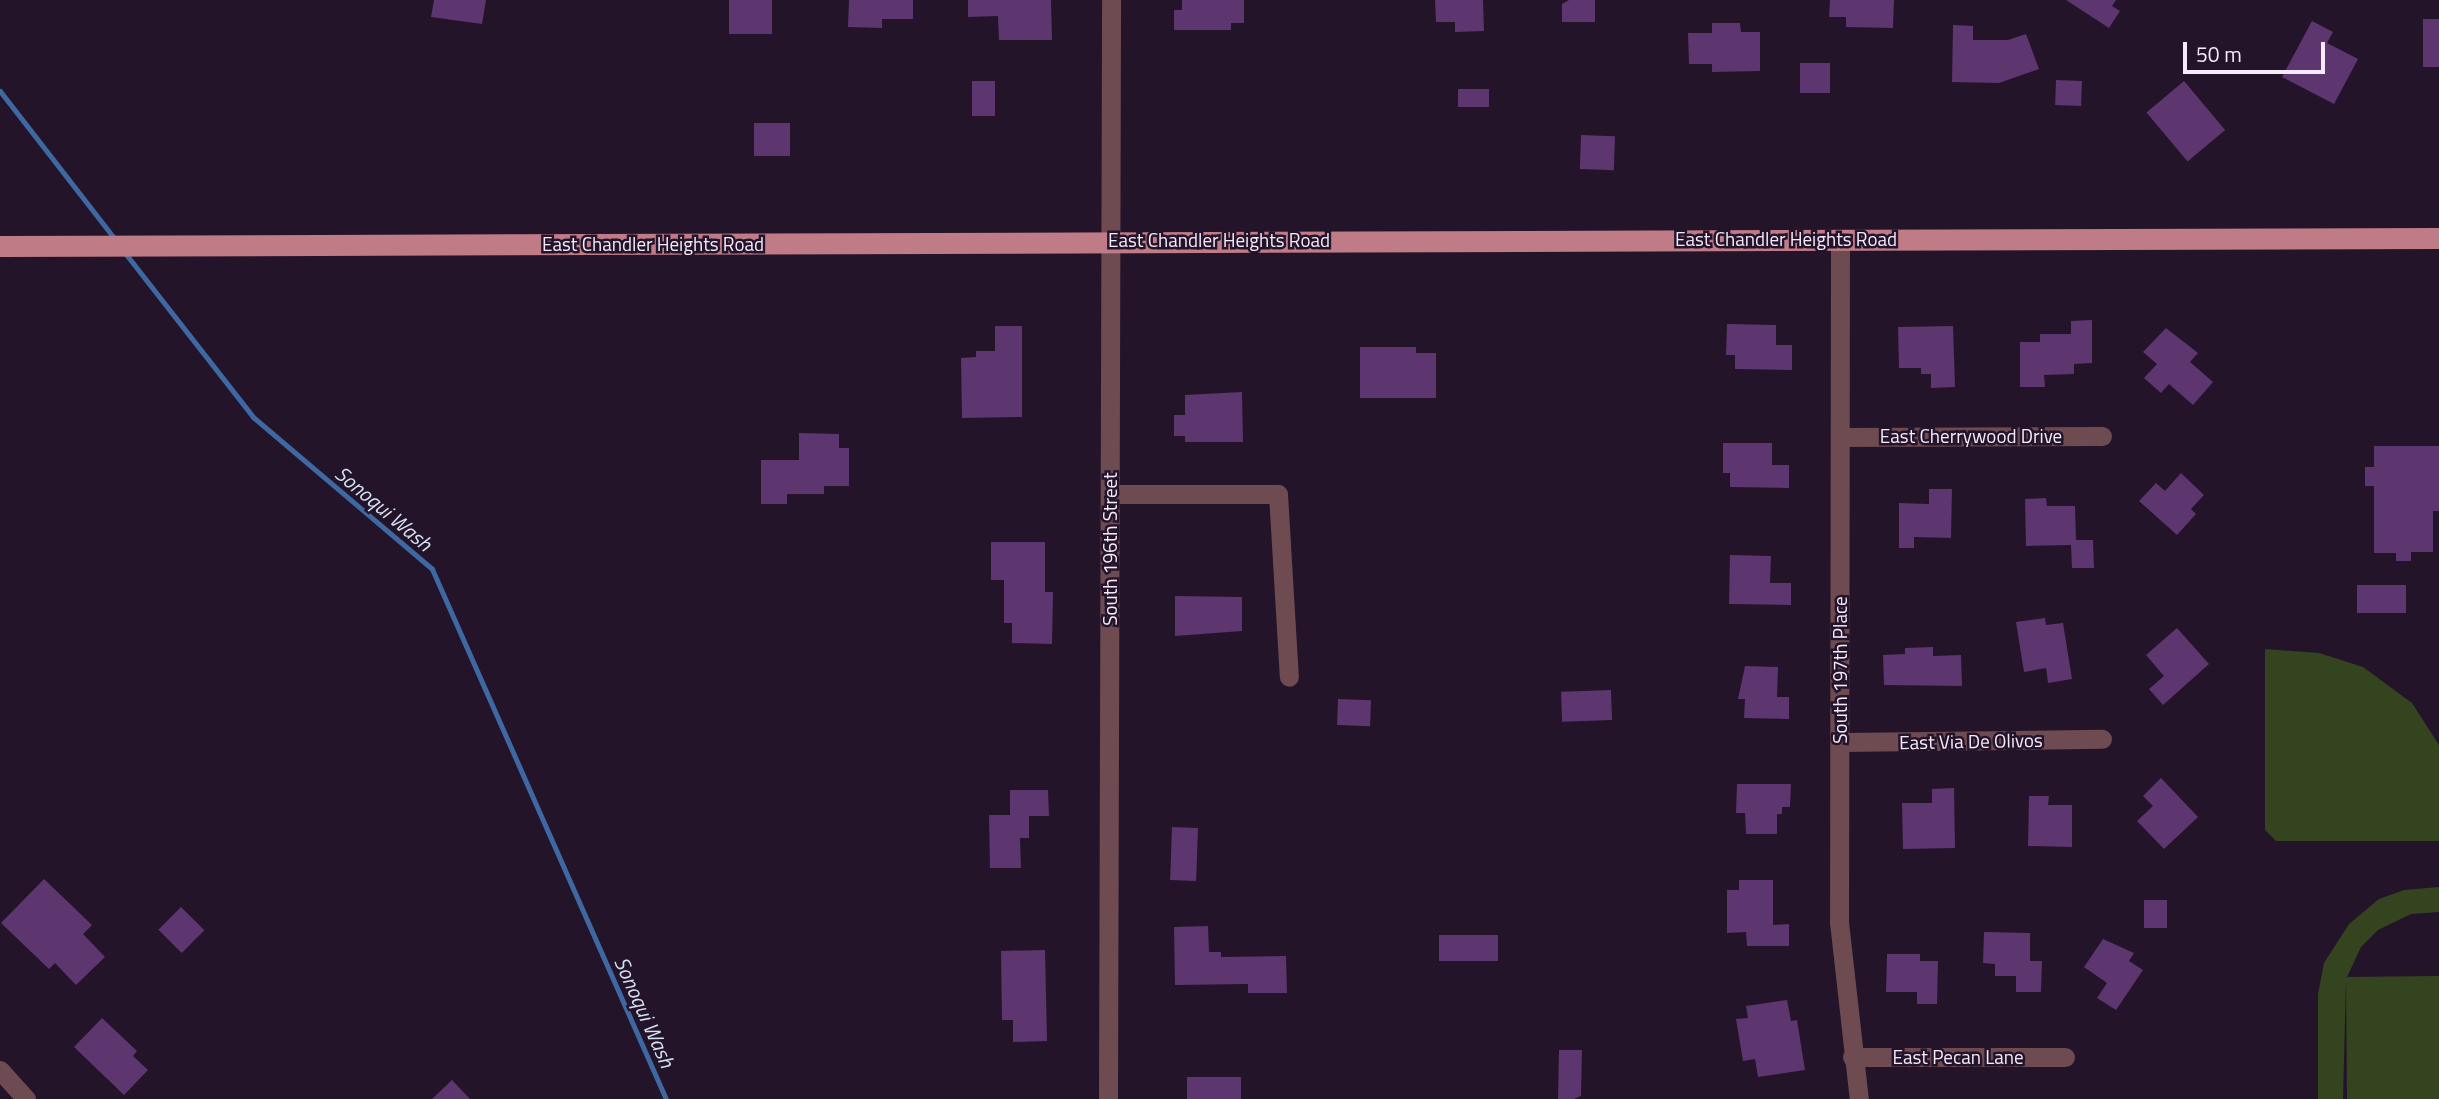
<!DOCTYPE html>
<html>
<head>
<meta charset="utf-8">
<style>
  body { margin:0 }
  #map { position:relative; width:2439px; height:1099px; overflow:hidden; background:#23142a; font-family:"Titillium Web",sans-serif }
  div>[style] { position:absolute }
  .green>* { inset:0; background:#34441f }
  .stream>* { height:5px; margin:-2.5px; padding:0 2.5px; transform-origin:2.5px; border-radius:2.5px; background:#3e68a1 }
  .building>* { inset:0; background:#5d356f; transform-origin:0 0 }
  .minor>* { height:19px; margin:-9.5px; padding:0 9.5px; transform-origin:9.5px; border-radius:9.5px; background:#6d4b50 }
  .major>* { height:21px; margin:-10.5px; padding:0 10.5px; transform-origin:10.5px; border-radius:10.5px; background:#bf7b86 }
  span { translate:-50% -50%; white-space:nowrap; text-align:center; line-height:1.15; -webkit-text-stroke:5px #23142a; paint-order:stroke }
  .street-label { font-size:19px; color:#f4eafa }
  .water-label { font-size:21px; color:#d5e1f2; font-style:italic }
  .scale { position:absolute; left:2183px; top:42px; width:142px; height:32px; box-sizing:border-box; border:4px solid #f4eafa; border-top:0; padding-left:9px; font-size:21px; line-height:24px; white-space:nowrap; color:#f4eafa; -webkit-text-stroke:5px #23142a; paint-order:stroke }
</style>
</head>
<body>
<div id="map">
  <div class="green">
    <i style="clip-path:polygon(2265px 649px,2319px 653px,2363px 667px,2412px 703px,2439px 745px,2439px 841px,2276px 841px,2265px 830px)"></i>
    <i style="clip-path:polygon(2439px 887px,2439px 912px,2411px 914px,2378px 930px,2361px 947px,2347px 977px,2439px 976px,2439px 1099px,2347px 1099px,2346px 981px,2343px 1099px,2318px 1099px,2318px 994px,2324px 963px,2349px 924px,2379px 899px,2404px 890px)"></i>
  </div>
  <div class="stream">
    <i style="left:0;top:91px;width:187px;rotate:52.2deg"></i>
    <i style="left:125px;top:253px;width:208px;rotate:52deg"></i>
    <i style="left:253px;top:417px;width:235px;rotate:40.3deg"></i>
    <i style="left:432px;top:569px;width:579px;rotate:66.18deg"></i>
  </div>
  <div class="building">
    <i style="clip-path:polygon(434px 0,486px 0,482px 24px,431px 17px)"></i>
    <i style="left:729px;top:0;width:43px;height:34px"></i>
    <i style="clip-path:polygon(849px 0,913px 0,913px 19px,882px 19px,882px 28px,848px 27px)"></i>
    <i style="clip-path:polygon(968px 0,1051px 0,1052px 40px,999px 40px,998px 16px,968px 17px)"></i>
    <i style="clip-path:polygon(1182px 0,1244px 0,1244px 23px,1231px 23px,1231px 30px,1174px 30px,1174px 10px,1182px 10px)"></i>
    <i style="clip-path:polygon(1435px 0,1483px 0,1484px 31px,1455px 32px,1455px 22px,1436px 22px)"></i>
    <i style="clip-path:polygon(1569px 0,1595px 0,1595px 22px,1562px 22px,1562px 4px)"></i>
    <i style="clip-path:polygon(1830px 0,1894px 0,1893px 28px,1846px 27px,1846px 17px,1829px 17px)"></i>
    <i style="clip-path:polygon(2066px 0,2116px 0,2112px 6px,2120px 11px,2109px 28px)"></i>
    <i style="left:2423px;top:19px;width:16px;height:48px"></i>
    <i style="clip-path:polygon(2312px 21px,2333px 32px,2327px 43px,2358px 59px,2334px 104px,2282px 77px)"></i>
    <i style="clip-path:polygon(1712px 23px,1740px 23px,1741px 32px,1760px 32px,1760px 71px,1712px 72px,1712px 64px,1689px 64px,1688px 33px,1712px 33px)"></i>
    <i style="clip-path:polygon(1953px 25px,1973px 26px,1973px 40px,2008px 40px,2026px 34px,2039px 69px,1999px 83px,1952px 82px)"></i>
    <i style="left:1800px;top:63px;width:30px;height:30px"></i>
    <i style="left:2056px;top:80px;width:26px;height:25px;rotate:2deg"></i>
    <i style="left:995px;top:81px;width:35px;height:23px;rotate:90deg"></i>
    <i style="left:2184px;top:81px;width:64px;height:49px;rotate:50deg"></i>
    <i style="left:1458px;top:89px;width:31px;height:18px"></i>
    <i style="left:754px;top:123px;width:36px;height:33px"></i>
    <i style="left:1581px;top:135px;width:34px;height:34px;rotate:2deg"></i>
    <i style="clip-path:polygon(2092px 320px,2092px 363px,2074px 364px,2074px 374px,2044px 375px,2045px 387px,2020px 387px,2020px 342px,2040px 342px,2040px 334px,2071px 334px,2071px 321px)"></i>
    <i style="clip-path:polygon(1727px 324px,1776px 325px,1776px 345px,1792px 345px,1792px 370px,1735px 369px,1735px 355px,1726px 355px)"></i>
    <i style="clip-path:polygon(995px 326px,1022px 326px,1022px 417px,962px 418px,961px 358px,976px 357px,976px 351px,995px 351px)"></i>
    <i style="clip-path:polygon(1953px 326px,1955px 387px,1931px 388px,1931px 374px,1921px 374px,1921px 368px,1899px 368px,1898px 327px)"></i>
    <i style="clip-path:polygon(2166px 328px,2198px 353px,2190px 362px,2213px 382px,2193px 405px,2169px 384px,2161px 393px,2144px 378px,2157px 364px,2143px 352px)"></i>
    <i style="clip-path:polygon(1360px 347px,1416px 347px,1416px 353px,1436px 353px,1436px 398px,1360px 398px)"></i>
    <i style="clip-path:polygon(1242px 392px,1243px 442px,1185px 442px,1185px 436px,1174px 436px,1174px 415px,1185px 415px,1185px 395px)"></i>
    <i style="clip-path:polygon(799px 433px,839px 434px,839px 448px,849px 448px,849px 486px,824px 486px,824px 494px,787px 494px,787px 504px,761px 504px,761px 460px,799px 460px)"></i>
    <i style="clip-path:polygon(1723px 443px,1772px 443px,1772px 465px,1789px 465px,1789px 488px,1730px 487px,1730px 473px,1723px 473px)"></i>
    <i style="clip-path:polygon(2374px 446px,2439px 446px,2439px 511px,2433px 511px,2433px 552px,2411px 552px,2411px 561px,2396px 561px,2396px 553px,2374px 553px,2374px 486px,2365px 486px,2365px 467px,2374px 467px)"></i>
    <i style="clip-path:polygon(2181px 473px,2204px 495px,2191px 509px,2196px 514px,2177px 535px,2139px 501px,2156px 483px,2165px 491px)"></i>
    <i style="clip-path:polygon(1929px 489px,1952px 489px,1951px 538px,1914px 537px,1914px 548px,1899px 548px,1899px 503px,1929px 504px)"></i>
    <i style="clip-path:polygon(2046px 498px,2047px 506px,2075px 506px,2076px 540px,2093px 540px,2094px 568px,2072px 568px,2071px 545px,2026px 546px,2025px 499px)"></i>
    <i style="clip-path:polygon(991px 542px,1045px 542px,1045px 592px,1053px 592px,1052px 644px,1012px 643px,1012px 623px,1004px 623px,1004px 580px,991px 580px)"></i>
    <i style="clip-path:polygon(1730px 555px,1771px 556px,1770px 583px,1791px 583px,1791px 605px,1729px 604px)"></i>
    <i style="left:2406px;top:585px;width:28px;height:49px;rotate:90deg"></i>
    <i style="clip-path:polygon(1175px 596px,1242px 597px,1242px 631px,1175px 636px)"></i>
    <i style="clip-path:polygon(2045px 618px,2046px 625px,2063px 623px,2072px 679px,2048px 683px,2046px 668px,2024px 672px,2016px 622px)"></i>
    <i style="clip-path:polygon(2177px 628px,2209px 664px,2163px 705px,2149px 689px,2164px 676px,2146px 655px)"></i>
    <i style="clip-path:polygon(1933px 647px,1933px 656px,1961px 655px,1962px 686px,1884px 685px,1883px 655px,1905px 654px,1905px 648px)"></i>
    <i style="clip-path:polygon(1745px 666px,1778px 667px,1777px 697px,1789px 697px,1789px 719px,1744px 718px,1745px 699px,1738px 699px)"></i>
    <i style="left:1611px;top:690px;width:30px;height:50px;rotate:88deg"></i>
    <i style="left:1338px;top:699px;width:33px;height:26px;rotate:2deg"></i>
    <i style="clip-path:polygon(2161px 778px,2198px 817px,2164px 849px,2137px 821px,2153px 806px,2143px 796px)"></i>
    <i style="clip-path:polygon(1737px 784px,1791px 784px,1790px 807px,1782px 807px,1782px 814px,1777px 814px,1777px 834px,1746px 834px,1745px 813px,1736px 813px)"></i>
    <i style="clip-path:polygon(1954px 788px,1955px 848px,1903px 849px,1902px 803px,1932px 803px,1932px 789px)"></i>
    <i style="clip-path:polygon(1010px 790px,1048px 790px,1049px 816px,1029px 816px,1029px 838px,1020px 838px,1021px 868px,990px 868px,989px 815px,1010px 815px)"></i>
    <i style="clip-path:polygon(2029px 796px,2049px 796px,2048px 805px,2072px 805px,2072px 847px,2028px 846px)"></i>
    <i style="left:1172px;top:827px;width:26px;height:53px;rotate:2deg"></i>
    <i style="clip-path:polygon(44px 879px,92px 925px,83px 934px,105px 957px,76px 985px,55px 963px,49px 969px,1px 923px)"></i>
    <i style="clip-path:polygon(1739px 880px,1773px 880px,1773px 925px,1789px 924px,1789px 946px,1747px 946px,1746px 932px,1727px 933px,1727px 890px,1739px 890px)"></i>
    <i style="left:2144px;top:900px;width:23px;height:28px"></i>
    <i style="left:181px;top:907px;width:33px;height:32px;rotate:45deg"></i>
    <i style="clip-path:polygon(1208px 926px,1209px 952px,1221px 952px,1221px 957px,1286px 956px,1287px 993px,1248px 993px,1248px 984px,1175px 985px,1174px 927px)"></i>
    <i style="clip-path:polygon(1984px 932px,2030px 933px,2030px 961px,2042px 961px,2041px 992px,2016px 992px,2016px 976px,1995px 976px,1995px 964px,1983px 963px)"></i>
    <i style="left:1439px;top:935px;width:59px;height:26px"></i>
    <i style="clip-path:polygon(2103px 939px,2134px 953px,2129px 961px,2143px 970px,2116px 1010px,2097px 998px,2107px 983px,2084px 967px)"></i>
    <i style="clip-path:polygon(1045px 950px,1047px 1041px,1013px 1042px,1013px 1020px,1002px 1020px,1001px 951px)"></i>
    <i style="clip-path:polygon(1887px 954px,1920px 954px,1920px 961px,1938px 961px,1937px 1004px,1917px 1004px,1917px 992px,1886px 992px)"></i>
    <i style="clip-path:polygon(1787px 1000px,1791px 1021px,1797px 1020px,1805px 1070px,1758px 1077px,1755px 1059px,1743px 1061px,1736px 1019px,1748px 1018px,1746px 1006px)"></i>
    <i style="clip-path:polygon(102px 1018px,137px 1051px,133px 1056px,148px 1070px,124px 1095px,74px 1047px)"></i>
    <i style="clip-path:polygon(1559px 1050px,1582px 1050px,1581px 1096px,1574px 1099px,1558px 1099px)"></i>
    <i style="left:1241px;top:1077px;width:22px;height:54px;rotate:90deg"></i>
    <i style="clip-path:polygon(452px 1080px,470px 1099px,432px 1099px)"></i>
  </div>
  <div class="minor">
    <i style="left:1840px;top:239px;width:683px;rotate:90.08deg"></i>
    <i style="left:1839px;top:922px;width:178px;rotate:83.6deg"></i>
    <i style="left:1840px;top:437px;width:262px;rotate:-0.2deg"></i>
    <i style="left:1111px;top:494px;width:167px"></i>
    <i style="left:1278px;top:494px;width:183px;rotate:86.6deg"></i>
    <i style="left:1840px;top:742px;width:262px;rotate:-0.7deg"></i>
    <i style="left:1852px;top:1057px;width:213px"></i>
    <i style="left:0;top:1070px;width:39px;rotate:48deg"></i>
    <i style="left:1108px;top:1099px;width:1099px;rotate:-89.84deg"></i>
  </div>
  <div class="major">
    <i style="left:0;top:246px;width:2439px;rotate:-0.19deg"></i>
  </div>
  <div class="street-label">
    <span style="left:1786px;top:239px">East Chandler Heights Road</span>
    <span style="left:1219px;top:240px">East Chandler Heights Road</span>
    <span style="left:653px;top:244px">East Chandler Heights Road</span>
    <span style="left:1971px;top:436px">East Cherrywood Drive</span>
    <span style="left:1110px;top:549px;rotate:-90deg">South 196th Street</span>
    <span style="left:1840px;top:670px;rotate:-90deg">South 197th Place</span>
    <span style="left:1971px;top:741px;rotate:-1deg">East Via De Olivos</span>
    <span style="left:1958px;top:1057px">East Pecan Lane</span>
  </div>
  <div class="water-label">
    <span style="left:384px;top:508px;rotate:40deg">Sonoqui Wash</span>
    <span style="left:645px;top:1012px;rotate:66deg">Sonoqui Wash</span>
  </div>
  <div class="scale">50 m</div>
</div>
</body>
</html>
